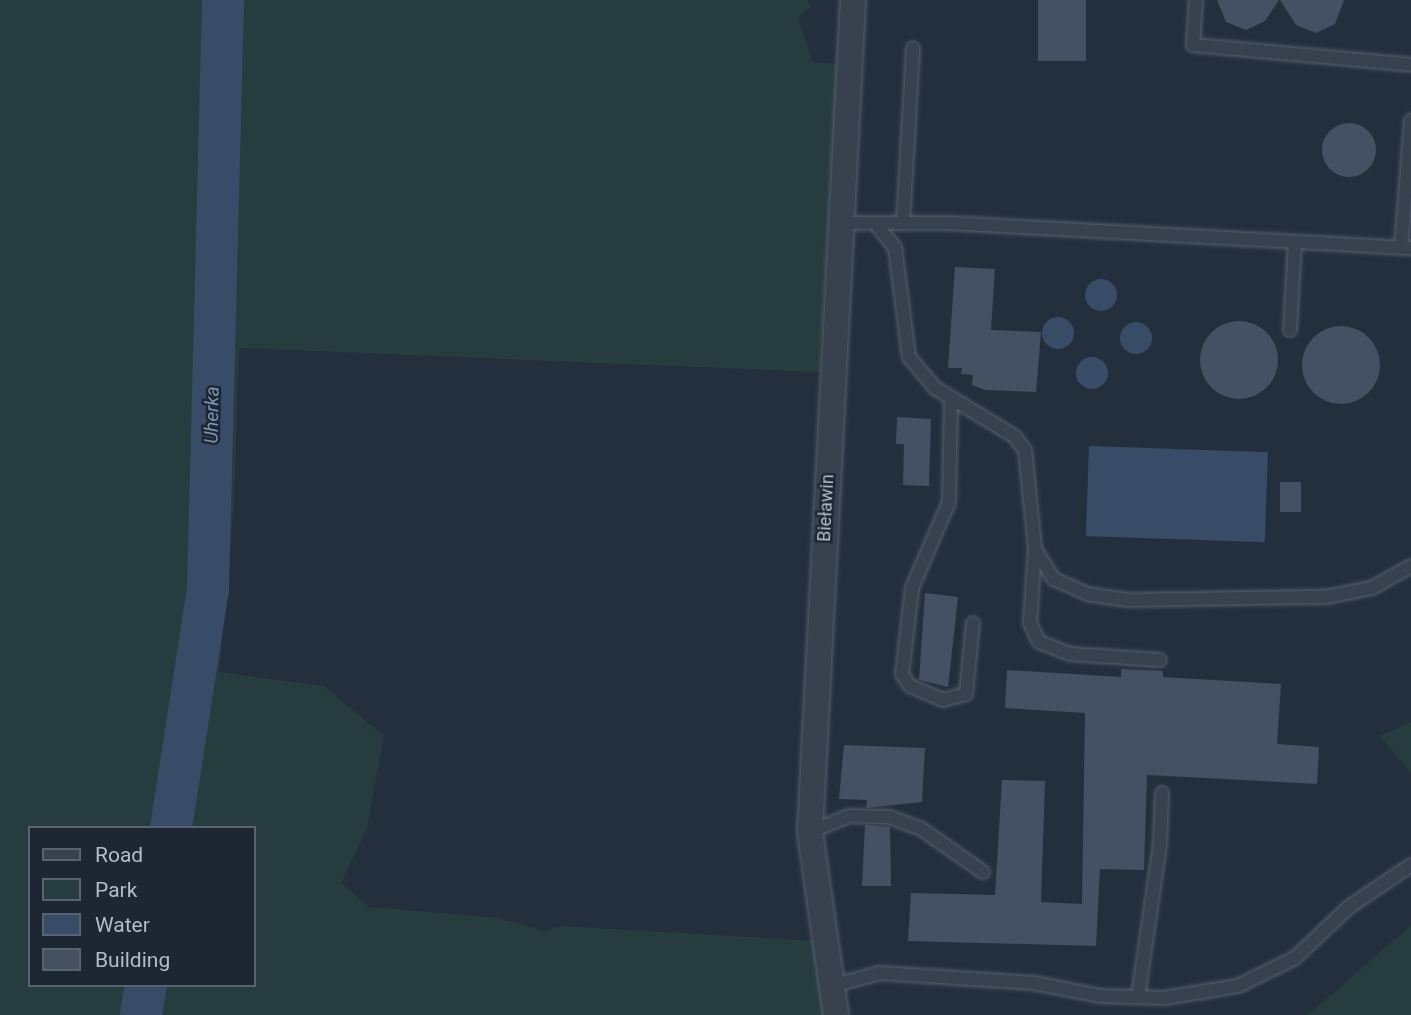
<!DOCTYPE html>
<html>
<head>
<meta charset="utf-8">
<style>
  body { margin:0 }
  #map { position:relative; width:1411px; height:1015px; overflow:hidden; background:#242f3e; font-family:Roboto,sans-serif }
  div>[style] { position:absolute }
  .green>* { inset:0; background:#263c3f }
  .water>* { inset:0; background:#394c67; transform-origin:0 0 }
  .round { border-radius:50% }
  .river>* { height:42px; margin:-21px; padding:0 21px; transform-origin:21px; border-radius:21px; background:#394c67 }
  .building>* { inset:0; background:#455162; transform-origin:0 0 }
  .roads { filter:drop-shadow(0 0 2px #565f6c) drop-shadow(0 0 2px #565f6c) }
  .service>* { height:12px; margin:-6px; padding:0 6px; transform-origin:6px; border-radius:6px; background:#38414e }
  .minor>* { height:24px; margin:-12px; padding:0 12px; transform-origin:12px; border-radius:12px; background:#38414e }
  span { translate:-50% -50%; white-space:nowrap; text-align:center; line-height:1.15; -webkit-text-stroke:5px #1d2633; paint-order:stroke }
  .street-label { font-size:18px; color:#b4bcc9 }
  .water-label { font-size:19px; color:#7c92b1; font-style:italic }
  .legend { position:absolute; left:28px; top:826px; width:228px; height:161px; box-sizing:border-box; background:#1d2633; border:2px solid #59626f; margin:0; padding:9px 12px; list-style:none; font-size:21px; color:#b4bcc9 }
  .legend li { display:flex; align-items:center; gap:14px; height:35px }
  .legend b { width:35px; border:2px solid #59626f }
</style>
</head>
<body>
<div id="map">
  <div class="green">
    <i style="clip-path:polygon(evenodd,0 0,807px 0,811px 7px,798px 18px,813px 62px,838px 64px,819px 372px,239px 348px,234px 503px,219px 672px,324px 686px,384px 736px,367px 828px,341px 883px,369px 907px,499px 918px,544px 931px,561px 926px,818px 941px,828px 1015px,0 1015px,0 0,30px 828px,254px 828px,254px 985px,30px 985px,30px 828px)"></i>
    <i style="clip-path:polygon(1411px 722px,1411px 773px,1380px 736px)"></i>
    <i style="clip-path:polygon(1411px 925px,1411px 1015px,1308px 1015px)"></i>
  </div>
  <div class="water">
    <i class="round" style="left:1085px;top:279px;width:32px;height:32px"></i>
    <i class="round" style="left:1042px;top:317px;width:32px;height:32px"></i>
    <i class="round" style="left:1120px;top:322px;width:32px;height:32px"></i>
    <i class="round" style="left:1076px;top:357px;width:32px;height:32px"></i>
    <i style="left:1089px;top:446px;width:179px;height:90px;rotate:2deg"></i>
  </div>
  <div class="river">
    <i style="left:171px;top:828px;width:242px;rotate:-81.2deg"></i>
    <i style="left:208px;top:589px;width:589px;rotate:-88.54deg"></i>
    <i style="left:141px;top:1015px;width:30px;rotate:-81deg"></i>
  </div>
  <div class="building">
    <i style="left:1038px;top:0;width:48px;height:61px"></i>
    <i style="clip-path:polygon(1217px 0,1279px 0,1265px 21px,1246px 30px,1226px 22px)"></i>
    <i style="clip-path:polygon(1280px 0,1344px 0,1335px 24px,1316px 33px,1296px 25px)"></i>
    <i class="round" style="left:1322px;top:123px;width:54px;height:54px"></i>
    <i style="clip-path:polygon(955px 267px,995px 269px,991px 330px,1041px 332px,1036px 392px,985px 390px,972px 385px,973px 375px,961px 374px,962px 368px,948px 368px)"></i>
    <i class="round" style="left:1200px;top:321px;width:78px;height:78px"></i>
    <i class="round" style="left:1302px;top:326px;width:78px;height:78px"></i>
    <i style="clip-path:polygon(897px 417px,931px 419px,929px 486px,903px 485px,904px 444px,896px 444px)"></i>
    <i style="left:1280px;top:482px;width:21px;height:30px"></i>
    <i style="clip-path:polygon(925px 593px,958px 597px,948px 687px,919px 680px)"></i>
    <i style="clip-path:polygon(1121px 669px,1163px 671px,1163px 677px,1281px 684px,1277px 744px,1319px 747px,1317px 784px,1147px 775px,1144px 870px,1100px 869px,1096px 946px,908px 941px,911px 893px,995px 895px,1002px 780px,1045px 781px,1041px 902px,1082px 904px,1085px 713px,1005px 708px,1007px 670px,1121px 677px)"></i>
    <i style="clip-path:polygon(844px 745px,925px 748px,922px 802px,866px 808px,867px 800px,839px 799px)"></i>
    <i style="clip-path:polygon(865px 825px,890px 827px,891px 886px,862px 886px)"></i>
  </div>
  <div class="roads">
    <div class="service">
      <i style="left:1196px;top:0;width:45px;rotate:93.8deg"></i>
      <i style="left:1193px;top:45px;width:219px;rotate:5.2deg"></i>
      <i style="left:840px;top:223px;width:107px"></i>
      <i style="left:947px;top:223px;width:465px;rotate:3.1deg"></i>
      <i style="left:875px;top:223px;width:32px;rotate:51deg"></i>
      <i style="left:895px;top:248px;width:110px;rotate:82.7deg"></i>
      <i style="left:909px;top:357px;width:40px;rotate:50deg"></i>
      <i style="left:935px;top:388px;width:92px;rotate:31.3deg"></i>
      <i style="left:1014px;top:436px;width:18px;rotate:52deg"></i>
      <i style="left:1025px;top:450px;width:100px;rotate:84.2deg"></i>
      <i style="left:1035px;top:549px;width:36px;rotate:58deg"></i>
      <i style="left:1054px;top:579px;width:36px;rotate:24deg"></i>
      <i style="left:1087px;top:594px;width:40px;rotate:8.5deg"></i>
      <i style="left:1127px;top:600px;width:199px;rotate:-0.9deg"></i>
      <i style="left:1326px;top:597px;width:47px;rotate:-11.1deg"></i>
      <i style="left:1372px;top:588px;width:45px;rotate:-29.4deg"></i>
      <i style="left:903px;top:223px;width:175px;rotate:-86.7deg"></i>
      <i style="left:1401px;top:248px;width:128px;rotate:-85.5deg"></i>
      <i style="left:1290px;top:330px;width:88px;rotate:-86.7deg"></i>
      <i style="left:951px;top:398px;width:104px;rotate:91.1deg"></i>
      <i style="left:949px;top:502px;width:94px;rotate:113.3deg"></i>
      <i style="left:912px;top:588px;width:87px;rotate:96.6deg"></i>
      <i style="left:902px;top:674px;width:14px;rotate:56deg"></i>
      <i style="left:910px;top:686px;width:36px;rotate:23deg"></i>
      <i style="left:943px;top:700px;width:24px;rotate:-15deg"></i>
      <i style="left:966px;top:694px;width:71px;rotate:-84.4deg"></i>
      <i style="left:1035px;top:549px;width:74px;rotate:93.9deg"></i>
      <i style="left:1030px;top:623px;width:21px;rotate:65deg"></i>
      <i style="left:1039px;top:642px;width:33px;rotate:21deg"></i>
      <i style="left:1070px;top:654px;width:90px;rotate:3.8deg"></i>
      <i style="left:810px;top:832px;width:42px;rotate:-22.3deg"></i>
      <i style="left:849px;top:816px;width:40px;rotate:1.4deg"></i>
      <i style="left:889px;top:817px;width:33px;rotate:20deg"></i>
      <i style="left:920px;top:828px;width:77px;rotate:34.9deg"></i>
      <i style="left:831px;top:986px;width:51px;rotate:-14.9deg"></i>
      <i style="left:880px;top:973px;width:154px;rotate:3.7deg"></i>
      <i style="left:1034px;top:983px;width:67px;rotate:11.1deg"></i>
      <i style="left:1100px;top:996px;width:64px;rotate:1.8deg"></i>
      <i style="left:1164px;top:998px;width:75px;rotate:-9.2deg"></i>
      <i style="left:1238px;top:986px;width:64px;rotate:-26.2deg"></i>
      <i style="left:1295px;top:958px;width:74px;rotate:-43.4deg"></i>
      <i style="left:1349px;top:907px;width:75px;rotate:-34.1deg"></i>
      <i style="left:1138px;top:997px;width:154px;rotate:-81.8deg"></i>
      <i style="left:1160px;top:845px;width:52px;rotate:-87.8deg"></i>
    </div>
    <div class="minor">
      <i style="left:836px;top:1015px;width:185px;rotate:-98.1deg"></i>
      <i style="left:810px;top:832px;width:833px;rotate:-87.04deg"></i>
    </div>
  </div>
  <div class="street-label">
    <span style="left:826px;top:508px;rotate:-87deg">Bieławin</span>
  </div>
  <div class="water-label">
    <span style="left:212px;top:415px;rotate:-89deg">Uherka</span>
  </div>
  <ul class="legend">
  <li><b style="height:9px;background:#38414e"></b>Road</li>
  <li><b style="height:19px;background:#263c3f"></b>Park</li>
  <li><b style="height:19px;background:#394c67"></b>Water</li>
  <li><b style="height:19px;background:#455162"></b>Building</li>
  </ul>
</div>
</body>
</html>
